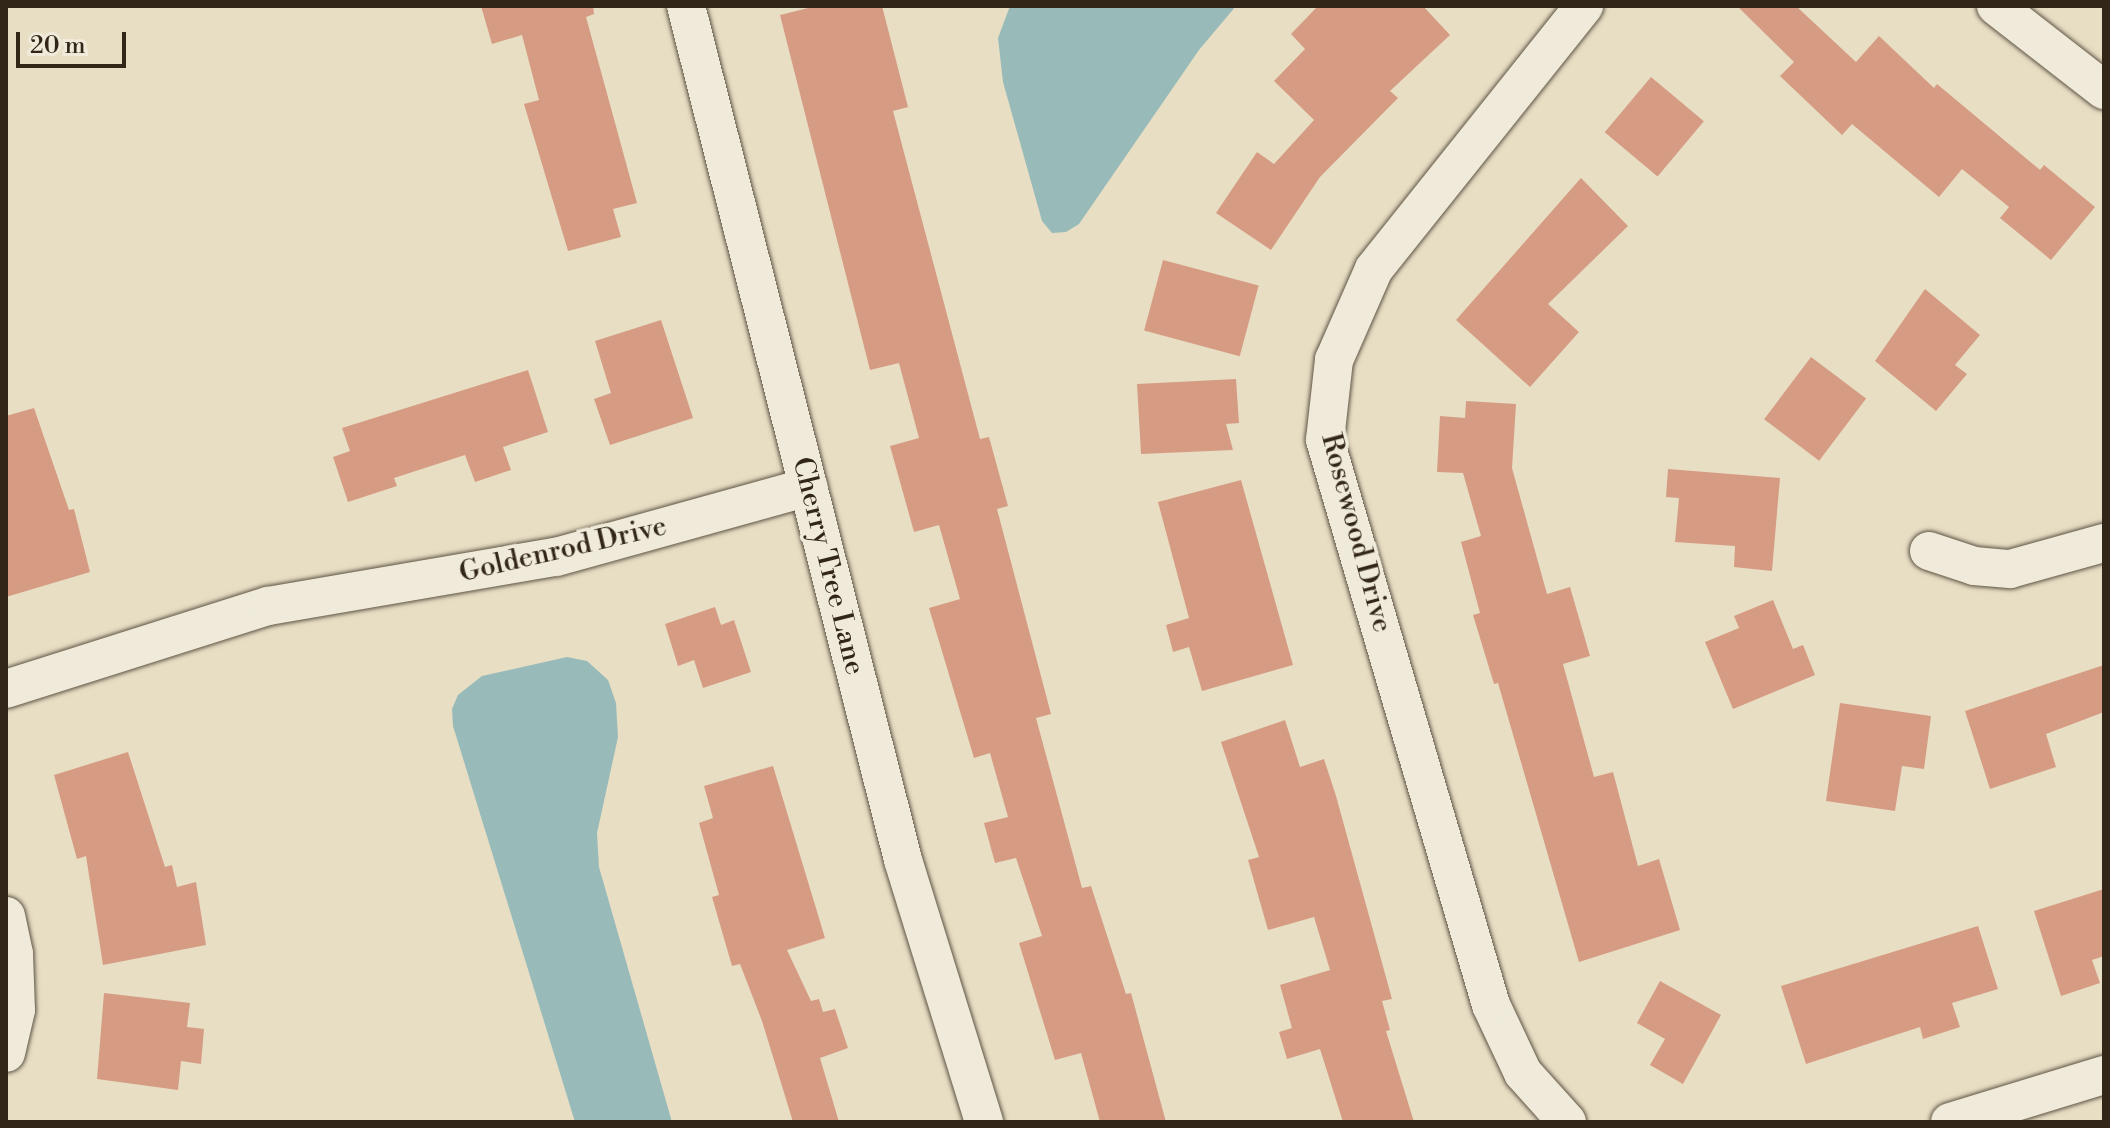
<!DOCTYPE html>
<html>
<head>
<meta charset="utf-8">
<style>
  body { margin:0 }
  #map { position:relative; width:2110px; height:1128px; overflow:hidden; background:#e7dec4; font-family:"Libre Bodoni",serif }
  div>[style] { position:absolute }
  .water>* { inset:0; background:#98bbba }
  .building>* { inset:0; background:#d69c83; transform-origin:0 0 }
  .roads { filter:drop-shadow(0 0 2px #5f5444) drop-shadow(0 0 2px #5f5444) }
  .street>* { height:38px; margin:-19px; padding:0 19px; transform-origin:19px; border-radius:19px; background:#efead9 }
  span { translate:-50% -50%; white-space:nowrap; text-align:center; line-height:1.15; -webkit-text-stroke:7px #efead9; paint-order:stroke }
  .street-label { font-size:28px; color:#322619 }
  .frame { position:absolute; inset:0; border:8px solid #322619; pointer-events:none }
  .scale { position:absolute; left:16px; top:32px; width:110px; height:36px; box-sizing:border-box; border:4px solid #322619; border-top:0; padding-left:10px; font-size:24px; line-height:28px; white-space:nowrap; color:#322619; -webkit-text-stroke:6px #efead9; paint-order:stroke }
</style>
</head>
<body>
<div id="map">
  <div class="water">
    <i style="clip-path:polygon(1010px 6px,1236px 6px,1199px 50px,1079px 224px,1066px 232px,1052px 233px,1042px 221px,1003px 82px,998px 38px)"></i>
    <i style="clip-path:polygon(567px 657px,587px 661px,608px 680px,616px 703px,618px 737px,597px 833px,599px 867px,672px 1122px,575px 1122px,453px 726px,452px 709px,458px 695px,482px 676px)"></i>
  </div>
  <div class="building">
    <i style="clip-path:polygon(481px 6px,593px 6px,594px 14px,586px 17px,637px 203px,613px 209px,621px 237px,568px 251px,524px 104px,539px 100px,522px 35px,492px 44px)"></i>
    <i style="clip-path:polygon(816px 6px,882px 6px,908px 107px,893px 111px,980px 439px,989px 437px,1008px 506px,997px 509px,1051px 714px,1036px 718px,1082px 888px,1091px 886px,1126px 994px,1131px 993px,1166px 1122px,1100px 1122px,1081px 1053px,1055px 1060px,1019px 943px,1042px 936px,1016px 858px,995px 863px,984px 823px,1008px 817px,990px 753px,974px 758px,929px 608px,960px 599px,939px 525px,914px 532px,890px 446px,919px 438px,899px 363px,870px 370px,780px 15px)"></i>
    <i style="clip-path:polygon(1318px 6px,1423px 6px,1450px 35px,1390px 91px,1398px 98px,1320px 177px,1271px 250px,1216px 213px,1257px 152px,1274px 164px,1314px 120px,1274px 81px,1305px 49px,1291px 34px)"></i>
    <i style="clip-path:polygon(1737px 6px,1796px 6px,1856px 62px,1879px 36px,1934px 88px,1937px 84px,2040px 170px,2044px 165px,2095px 207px,2051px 260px,2000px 218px,2009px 207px,1962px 169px,1939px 197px,1852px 124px,1842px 135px,1780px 76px,1794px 62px)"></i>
    <i style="left:1651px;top:77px;width:69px;height:72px;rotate:40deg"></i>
    <i style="clip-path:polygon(1581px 178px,1628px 226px,1548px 304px,1579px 332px,1530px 387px,1456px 320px)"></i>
    <i style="left:1163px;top:260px;width:99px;height:73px;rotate:15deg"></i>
    <i style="clip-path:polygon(1925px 289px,1980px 335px,1955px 365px,1967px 374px,1936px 411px,1875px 361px)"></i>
    <i style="clip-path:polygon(661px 320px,693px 418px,610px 445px,594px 399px,611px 393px,595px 341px)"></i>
    <i style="left:1811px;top:357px;width:69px;height:78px;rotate:37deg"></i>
    <i style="clip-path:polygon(528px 370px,548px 432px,503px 447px,511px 470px,475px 482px,465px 455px,394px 478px,397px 486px,348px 502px,333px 457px,350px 451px,342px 428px)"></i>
    <i style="clip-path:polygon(1236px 379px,1239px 423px,1226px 424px,1233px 450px,1141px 454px,1137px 384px)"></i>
    <i style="clip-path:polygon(1466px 401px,1516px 404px,1512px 468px,1547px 594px,1570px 587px,1590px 656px,1563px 664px,1594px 777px,1613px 772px,1638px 866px,1659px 859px,1680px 930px,1579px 962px,1498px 683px,1494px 684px,1473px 615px,1480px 613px,1461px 542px,1481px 536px,1463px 473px,1437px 472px,1440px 416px,1465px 418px)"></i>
    <i style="clip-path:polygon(34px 408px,69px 510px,74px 509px,90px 572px,6px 597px,6px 416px)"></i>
    <i style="clip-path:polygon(1668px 469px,1780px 478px,1772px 571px,1734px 567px,1735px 546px,1675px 542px,1679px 498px,1666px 497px)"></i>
    <i style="clip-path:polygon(1241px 480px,1293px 665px,1202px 691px,1189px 647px,1173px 652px,1166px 625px,1189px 618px,1158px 502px)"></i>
    <i style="clip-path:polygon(1773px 600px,1793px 649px,1803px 645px,1815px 675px,1733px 709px,1705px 642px,1739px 628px,1734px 616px)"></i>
    <i style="clip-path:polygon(715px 607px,721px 625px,734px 620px,751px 672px,703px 688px,694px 660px,678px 666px,665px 624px)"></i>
    <i style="clip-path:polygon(2104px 665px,2104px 712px,2046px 734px,2056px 767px,1990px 789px,1965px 711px)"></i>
    <i style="clip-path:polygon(1840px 703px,1931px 716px,1924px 769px,1902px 766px,1895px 811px,1826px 801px)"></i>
    <i style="clip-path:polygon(1285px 720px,1300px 767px,1324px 759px,1336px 796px,1392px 999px,1382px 1001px,1390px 1030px,1386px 1031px,1414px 1122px,1343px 1122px,1320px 1049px,1287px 1059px,1279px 1032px,1292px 1028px,1280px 985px,1330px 970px,1314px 917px,1268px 930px,1248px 860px,1259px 857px,1221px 742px)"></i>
    <i style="clip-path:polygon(128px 752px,165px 867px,172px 865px,177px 887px,196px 882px,206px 945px,103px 965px,86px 856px,77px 859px,54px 775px)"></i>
    <i style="clip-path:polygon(773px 766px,825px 938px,787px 950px,811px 1001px,819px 999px,823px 1012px,835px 1009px,848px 1048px,820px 1058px,839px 1122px,793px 1122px,762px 1021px,740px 964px,732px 966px,712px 897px,719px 895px,699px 823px,713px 818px,704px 786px)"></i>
    <i style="clip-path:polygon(2104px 889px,2104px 956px,2092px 960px,2100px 983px,2061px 996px,2034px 911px)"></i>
    <i style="clip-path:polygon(1978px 926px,1998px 989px,1952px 1003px,1960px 1027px,1923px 1039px,1920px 1027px,1806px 1064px,1781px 986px)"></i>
    <i style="clip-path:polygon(1660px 981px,1721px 1015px,1683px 1084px,1650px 1065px,1665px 1039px,1637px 1023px)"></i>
    <i style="clip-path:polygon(104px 993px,190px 1003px,187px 1027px,204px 1029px,201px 1064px,181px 1061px,178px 1090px,97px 1079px)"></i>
  </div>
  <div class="roads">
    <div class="street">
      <i style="left:686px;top:6px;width:881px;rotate:75.74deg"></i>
      <i style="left:903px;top:860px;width:274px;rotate:72.8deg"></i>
      <i style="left:1996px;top:6px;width:137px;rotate:37.9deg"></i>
      <i style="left:1929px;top:551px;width:47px;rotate:18.4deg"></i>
      <i style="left:1974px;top:566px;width:36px;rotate:5deg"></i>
      <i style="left:2010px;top:569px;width:98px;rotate:-15.5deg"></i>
      <i style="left:6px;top:689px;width:275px;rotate:-17.6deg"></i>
      <i style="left:268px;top:606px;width:292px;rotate:-9.7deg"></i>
      <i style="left:556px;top:557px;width:262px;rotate:-15.5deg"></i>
      <i style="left:6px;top:916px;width:39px;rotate:78deg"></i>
      <i style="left:14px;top:954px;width:56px;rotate:88deg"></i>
      <i style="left:16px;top:1010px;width:44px;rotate:103.1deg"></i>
      <i style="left:1567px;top:1122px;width:66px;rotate:-131.9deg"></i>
      <i style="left:1523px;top:1073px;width:75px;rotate:-115.2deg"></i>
      <i style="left:1491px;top:1005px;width:589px;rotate:-106.37deg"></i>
      <i style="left:1325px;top:440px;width:81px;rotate:-83.6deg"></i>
      <i style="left:1334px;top:360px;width:99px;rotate:-66.3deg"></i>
      <i style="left:1374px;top:269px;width:337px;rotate:-51.4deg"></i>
      <i style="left:1950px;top:1122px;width:161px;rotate:-17deg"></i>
    </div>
  </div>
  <div class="street-label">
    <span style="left:1356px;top:533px;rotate:75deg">Rosewood Drive</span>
    <span style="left:563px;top:550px;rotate:-13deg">Goldenrod Drive</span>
    <span style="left:828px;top:566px;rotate:76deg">Cherry Tree Lane</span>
  </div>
  <div class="frame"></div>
  <div class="scale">20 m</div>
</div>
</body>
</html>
